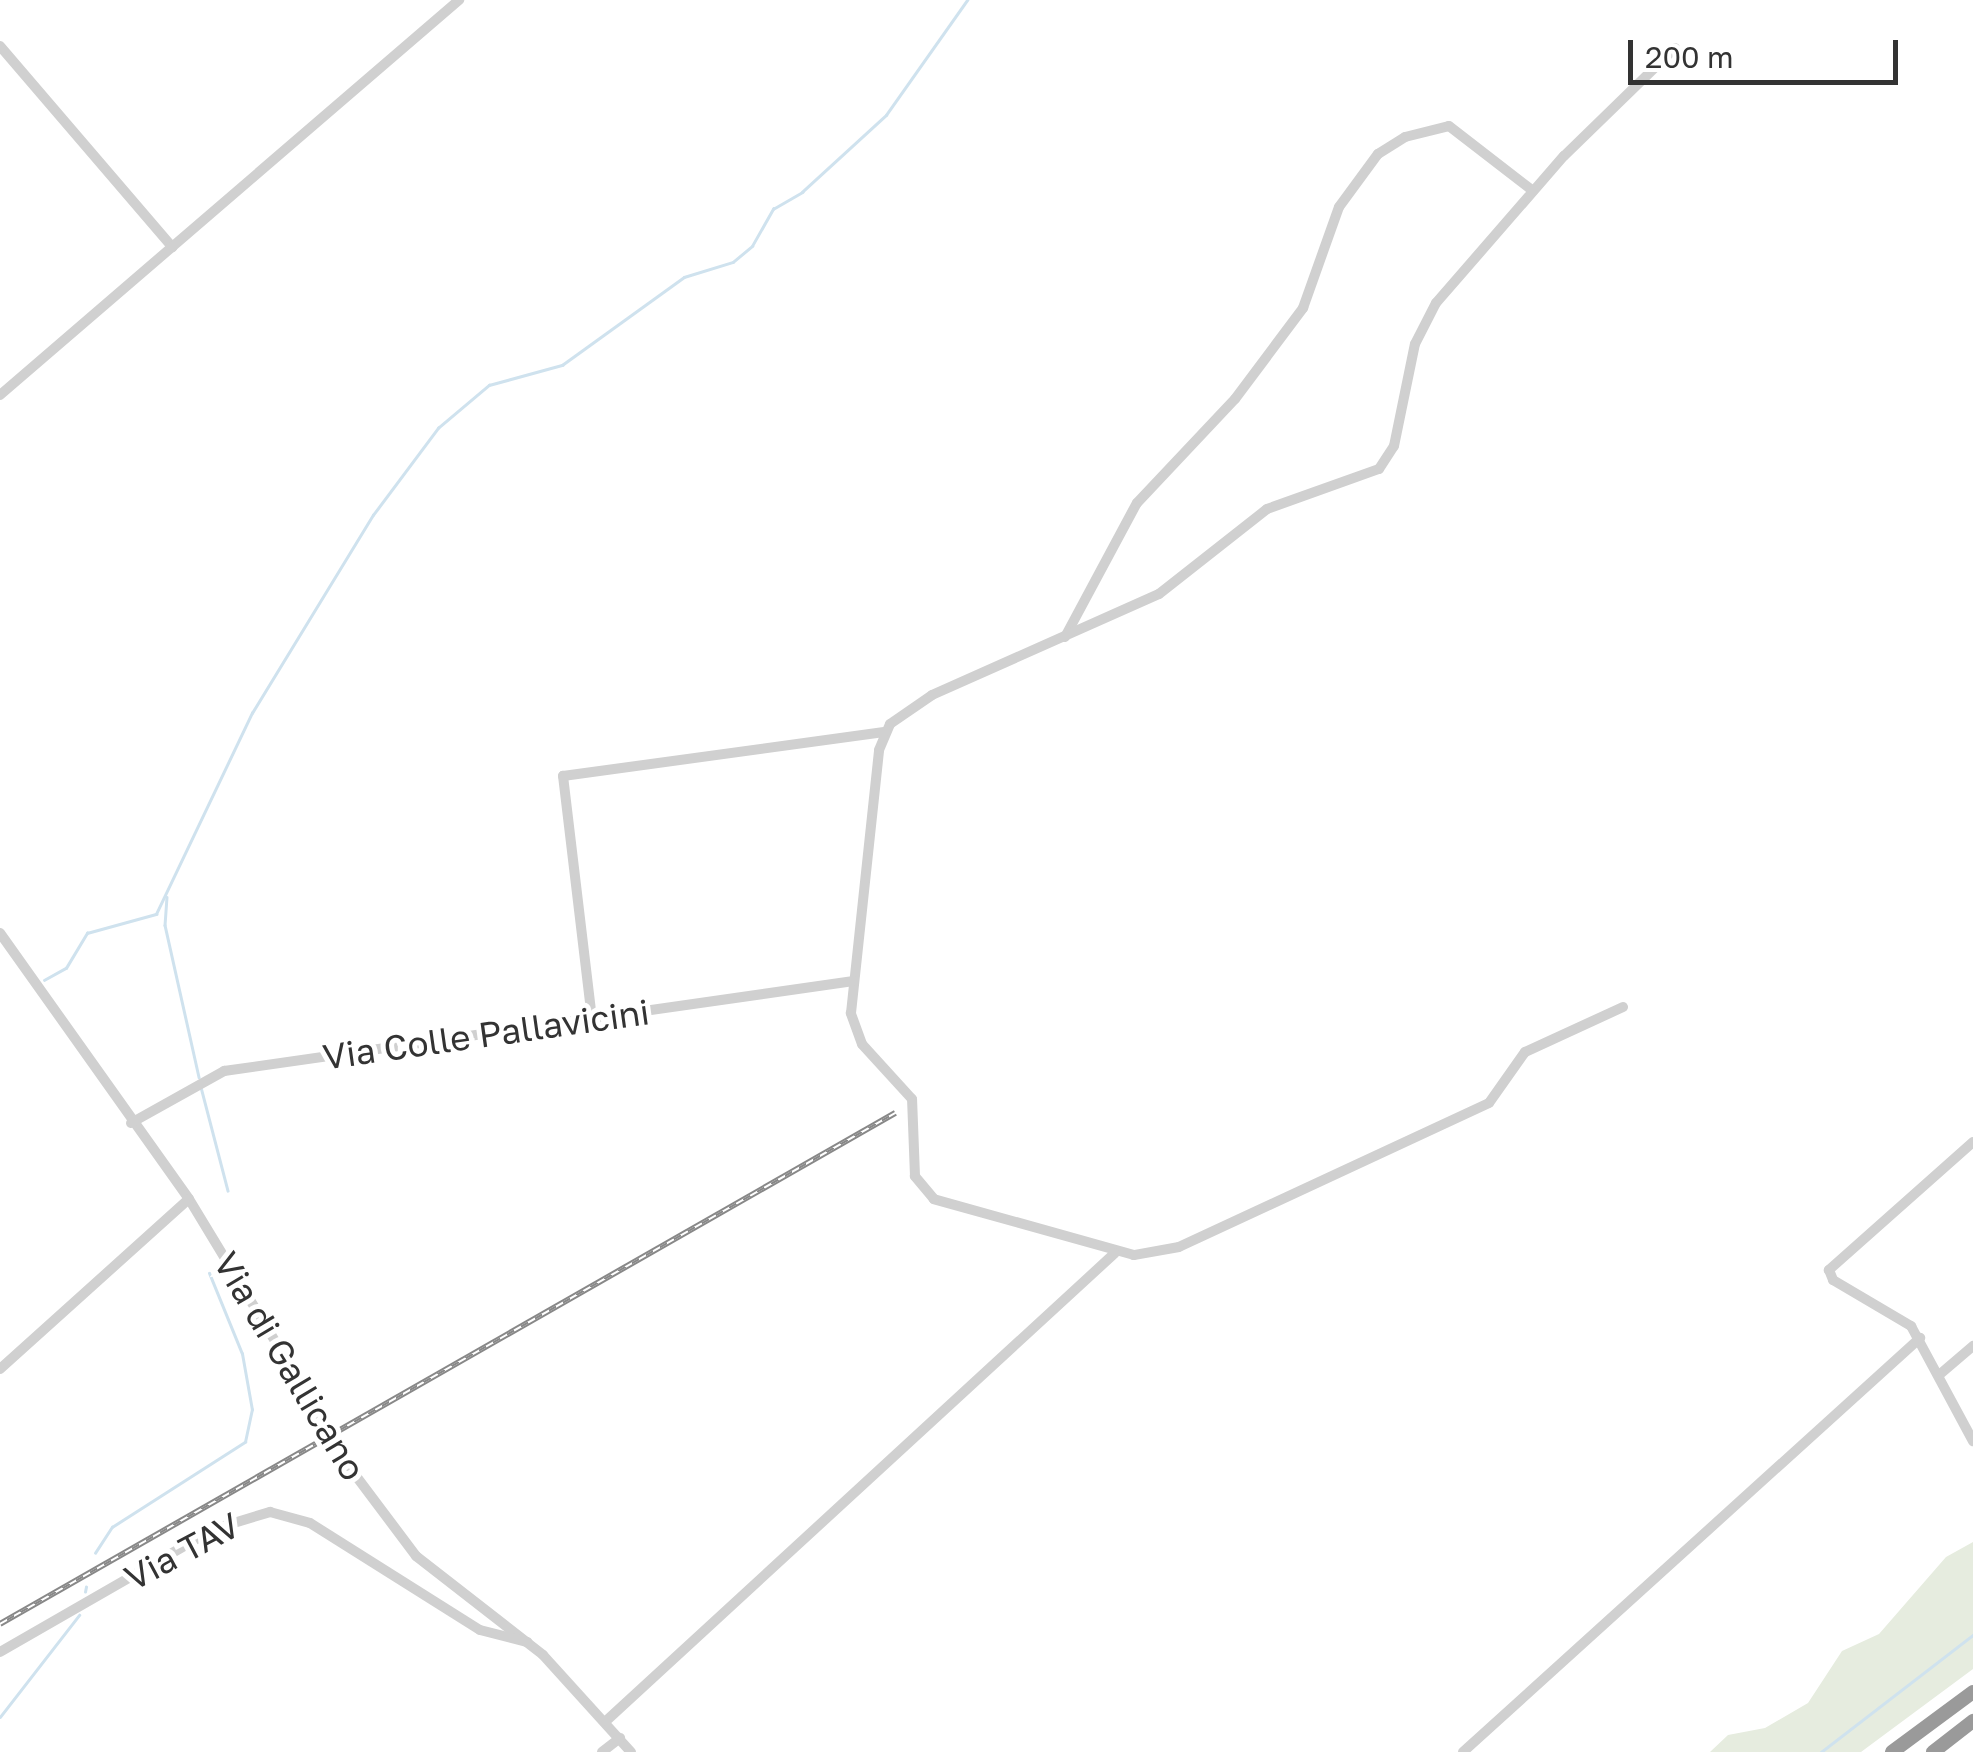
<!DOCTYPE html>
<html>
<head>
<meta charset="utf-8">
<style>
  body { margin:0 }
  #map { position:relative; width:1973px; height:1752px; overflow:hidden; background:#fff; font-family:"Golos Text",sans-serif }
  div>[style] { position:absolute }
  .green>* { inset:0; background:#e6ecdf }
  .stream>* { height:2.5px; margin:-1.25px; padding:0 1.25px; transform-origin:1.25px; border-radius:1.25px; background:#cfe2ee }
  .minor>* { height:10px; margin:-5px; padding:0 5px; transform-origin:5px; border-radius:5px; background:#d0d0d0 }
  .highway>* { height:14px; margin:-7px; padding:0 7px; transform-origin:7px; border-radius:7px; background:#9a9a9a }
  .rail>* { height:6px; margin-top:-3px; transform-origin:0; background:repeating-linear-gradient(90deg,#fff 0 8px,#888 0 16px); box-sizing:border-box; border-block:2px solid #888 }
  .minor-bridge>* { height:10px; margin:-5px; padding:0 5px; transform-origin:5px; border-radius:5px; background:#d0d0d0 }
  span { translate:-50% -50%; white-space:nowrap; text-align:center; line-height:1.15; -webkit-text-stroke:10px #fff; paint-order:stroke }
  .street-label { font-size:35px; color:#333 }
  .scale { position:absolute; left:1628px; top:40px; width:270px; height:45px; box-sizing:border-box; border:5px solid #333; border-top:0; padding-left:12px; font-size:30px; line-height:35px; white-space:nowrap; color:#333; -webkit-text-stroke:8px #fff; paint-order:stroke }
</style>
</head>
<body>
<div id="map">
  <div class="green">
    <i style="clip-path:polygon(1973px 1542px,1973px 1669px,1861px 1752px,1710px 1752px,1728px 1735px,1765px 1728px,1808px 1703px,1842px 1651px,1879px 1634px,1946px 1557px)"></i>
  </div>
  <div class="stream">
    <i style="left:167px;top:897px;width:28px;rotate:94deg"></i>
    <i style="left:165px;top:925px;width:156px;rotate:77.4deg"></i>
    <i style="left:44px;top:980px;width:25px;rotate:-29deg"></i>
    <i style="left:66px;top:968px;width:41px;rotate:-59deg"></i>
    <i style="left:87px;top:933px;width:72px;rotate:-15.4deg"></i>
    <i style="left:156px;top:914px;width:223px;rotate:-64.5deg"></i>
    <i style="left:252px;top:713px;width:232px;rotate:-58.6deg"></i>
    <i style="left:373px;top:515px;width:109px;rotate:-53.2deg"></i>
    <i style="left:438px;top:428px;width:67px;rotate:-40.1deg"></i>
    <i style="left:489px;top:385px;width:76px;rotate:-15.3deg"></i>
    <i style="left:562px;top:365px;width:150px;rotate:-35.8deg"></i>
    <i style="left:684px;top:277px;width:51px;rotate:-17deg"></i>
    <i style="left:733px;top:262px;width:25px;rotate:-40deg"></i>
    <i style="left:752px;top:246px;width:43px;rotate:-60.4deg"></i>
    <i style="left:773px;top:209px;width:34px;rotate:-30deg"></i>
    <i style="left:802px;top:192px;width:114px;rotate:-42.5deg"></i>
    <i style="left:886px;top:115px;width:141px;rotate:-54.8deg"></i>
    <i style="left:201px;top:1087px;width:107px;rotate:75.4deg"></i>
    <i style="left:95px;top:1553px;width:31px;rotate:-57deg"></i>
    <i style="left:112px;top:1527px;width:158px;rotate:-32.6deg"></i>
    <i style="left:245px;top:1442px;width:33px;rotate:-78deg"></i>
    <i style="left:252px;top:1410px;width:57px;rotate:-100.1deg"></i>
    <i style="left:242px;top:1354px;width:87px;rotate:-112.2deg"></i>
    <i style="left:85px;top:1592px;width:5px;rotate:-79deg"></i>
    <i style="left:0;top:1717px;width:129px;rotate:-52.2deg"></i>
    <i style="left:1821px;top:1752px;width:192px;rotate:-37.6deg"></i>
  </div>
  <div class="minor">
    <i style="left:0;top:46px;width:265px;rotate:49.4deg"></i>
    <i style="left:0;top:395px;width:606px;rotate:-40.71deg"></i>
    <i style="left:1065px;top:637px;width:152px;rotate:-61.8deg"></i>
    <i style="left:1137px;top:503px;width:143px;rotate:-46.7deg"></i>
    <i style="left:1235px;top:399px;width:114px;rotate:-53.2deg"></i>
    <i style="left:1303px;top:308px;width:107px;rotate:-70.4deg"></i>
    <i style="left:1339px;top:207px;width:66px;rotate:-53.7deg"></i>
    <i style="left:1378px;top:154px;width:32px;rotate:-32deg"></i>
    <i style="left:1405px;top:137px;width:45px;rotate:-14deg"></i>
    <i style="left:1449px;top:126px;width:106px;rotate:37.7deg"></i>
    <i style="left:0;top:933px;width:326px;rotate:54.6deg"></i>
    <i style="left:189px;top:1199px;width:232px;rotate:58.8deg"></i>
    <i style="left:1623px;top:1007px;width:108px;rotate:155.3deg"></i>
    <i style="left:1525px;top:1052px;width:62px;rotate:125.2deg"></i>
    <i style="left:1489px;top:1103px;width:342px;rotate:155.1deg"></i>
    <i style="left:1179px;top:1247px;width:46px;rotate:169.9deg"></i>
    <i style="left:1134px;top:1255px;width:208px;rotate:-164.4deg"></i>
    <i style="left:934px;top:1199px;width:30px;rotate:-130deg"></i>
    <i style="left:915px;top:1176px;width:77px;rotate:-92.2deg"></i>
    <i style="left:912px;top:1099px;width:74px;rotate:-132.3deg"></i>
    <i style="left:862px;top:1044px;width:33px;rotate:-110deg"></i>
    <i style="left:851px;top:1013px;width:264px;rotate:-83.9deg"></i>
    <i style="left:879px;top:750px;width:28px;rotate:-67deg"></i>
    <i style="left:890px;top:724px;width:51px;rotate:-34.6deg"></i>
    <i style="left:932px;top:695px;width:248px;rotate:-24deg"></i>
    <i style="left:1159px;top:594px;width:137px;rotate:-38.2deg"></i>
    <i style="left:1267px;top:509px;width:119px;rotate:-19.7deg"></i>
    <i style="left:1379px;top:469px;width:27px;rotate:-57deg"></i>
    <i style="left:1394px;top:446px;width:104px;rotate:-78.4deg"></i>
    <i style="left:1415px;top:344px;width:46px;rotate:-62.9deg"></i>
    <i style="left:1436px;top:303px;width:195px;rotate:-49deg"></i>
    <i style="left:1564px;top:156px;width:155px;rotate:-44.2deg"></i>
    <i style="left:592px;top:1019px;width:245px;rotate:-96.8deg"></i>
    <i style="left:563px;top:776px;width:324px;rotate:-7.8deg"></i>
    <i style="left:131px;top:1123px;width:107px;rotate:-29.2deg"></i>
    <i style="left:224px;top:1071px;width:636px;rotate:-8.13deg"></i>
    <i style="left:1973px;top:1142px;width:193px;rotate:138.4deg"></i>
    <i style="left:1829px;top:1270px;width:11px;rotate:68deg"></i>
    <i style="left:1833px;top:1280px;width:91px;rotate:30.5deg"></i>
    <i style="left:1911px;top:1326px;width:131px;rotate:61.7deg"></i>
    <i style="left:0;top:1369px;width:254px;rotate:-42deg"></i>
    <i style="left:1939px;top:1375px;width:45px;rotate:-40.5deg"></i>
    <i style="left:347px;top:1464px;width:115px;rotate:53.1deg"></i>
    <i style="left:416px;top:1556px;width:161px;rotate:37.9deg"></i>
    <i style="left:543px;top:1655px;width:131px;rotate:47.8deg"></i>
    <i style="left:0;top:1652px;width:247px;rotate:-29.9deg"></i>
    <i style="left:214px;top:1529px;width:59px;rotate:-16.9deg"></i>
    <i style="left:270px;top:1512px;width:41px;rotate:15.4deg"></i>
    <i style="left:310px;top:1523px;width:201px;rotate:32.2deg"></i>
    <i style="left:480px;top:1630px;width:49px;rotate:14.3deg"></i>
    <i style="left:606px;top:1721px;width:691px;rotate:-42.6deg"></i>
    <i style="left:602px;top:1752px;width:23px;rotate:-38deg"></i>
    <i style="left:1463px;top:1752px;width:617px;rotate:-42.17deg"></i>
  </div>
  <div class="highway">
    <i style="left:1892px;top:1752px;width:101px;rotate:-36.5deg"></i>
    <i style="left:1933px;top:1752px;width:51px;rotate:-37.8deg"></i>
  </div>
  <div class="rail">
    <i style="left:0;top:1624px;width:1031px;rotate:-29.72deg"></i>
  </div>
  <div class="minor-bridge">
    <i style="left:309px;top:1397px;width:77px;rotate:60.4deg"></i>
  </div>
  <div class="street-label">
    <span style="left:486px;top:1034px;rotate:-8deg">Via Colle Pallavicini</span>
    <span style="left:290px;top:1366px;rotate:59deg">Via di Gallicano</span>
    <span style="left:182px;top:1551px;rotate:-28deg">Via TAV</span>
  </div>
  <div class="scale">200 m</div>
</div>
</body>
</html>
